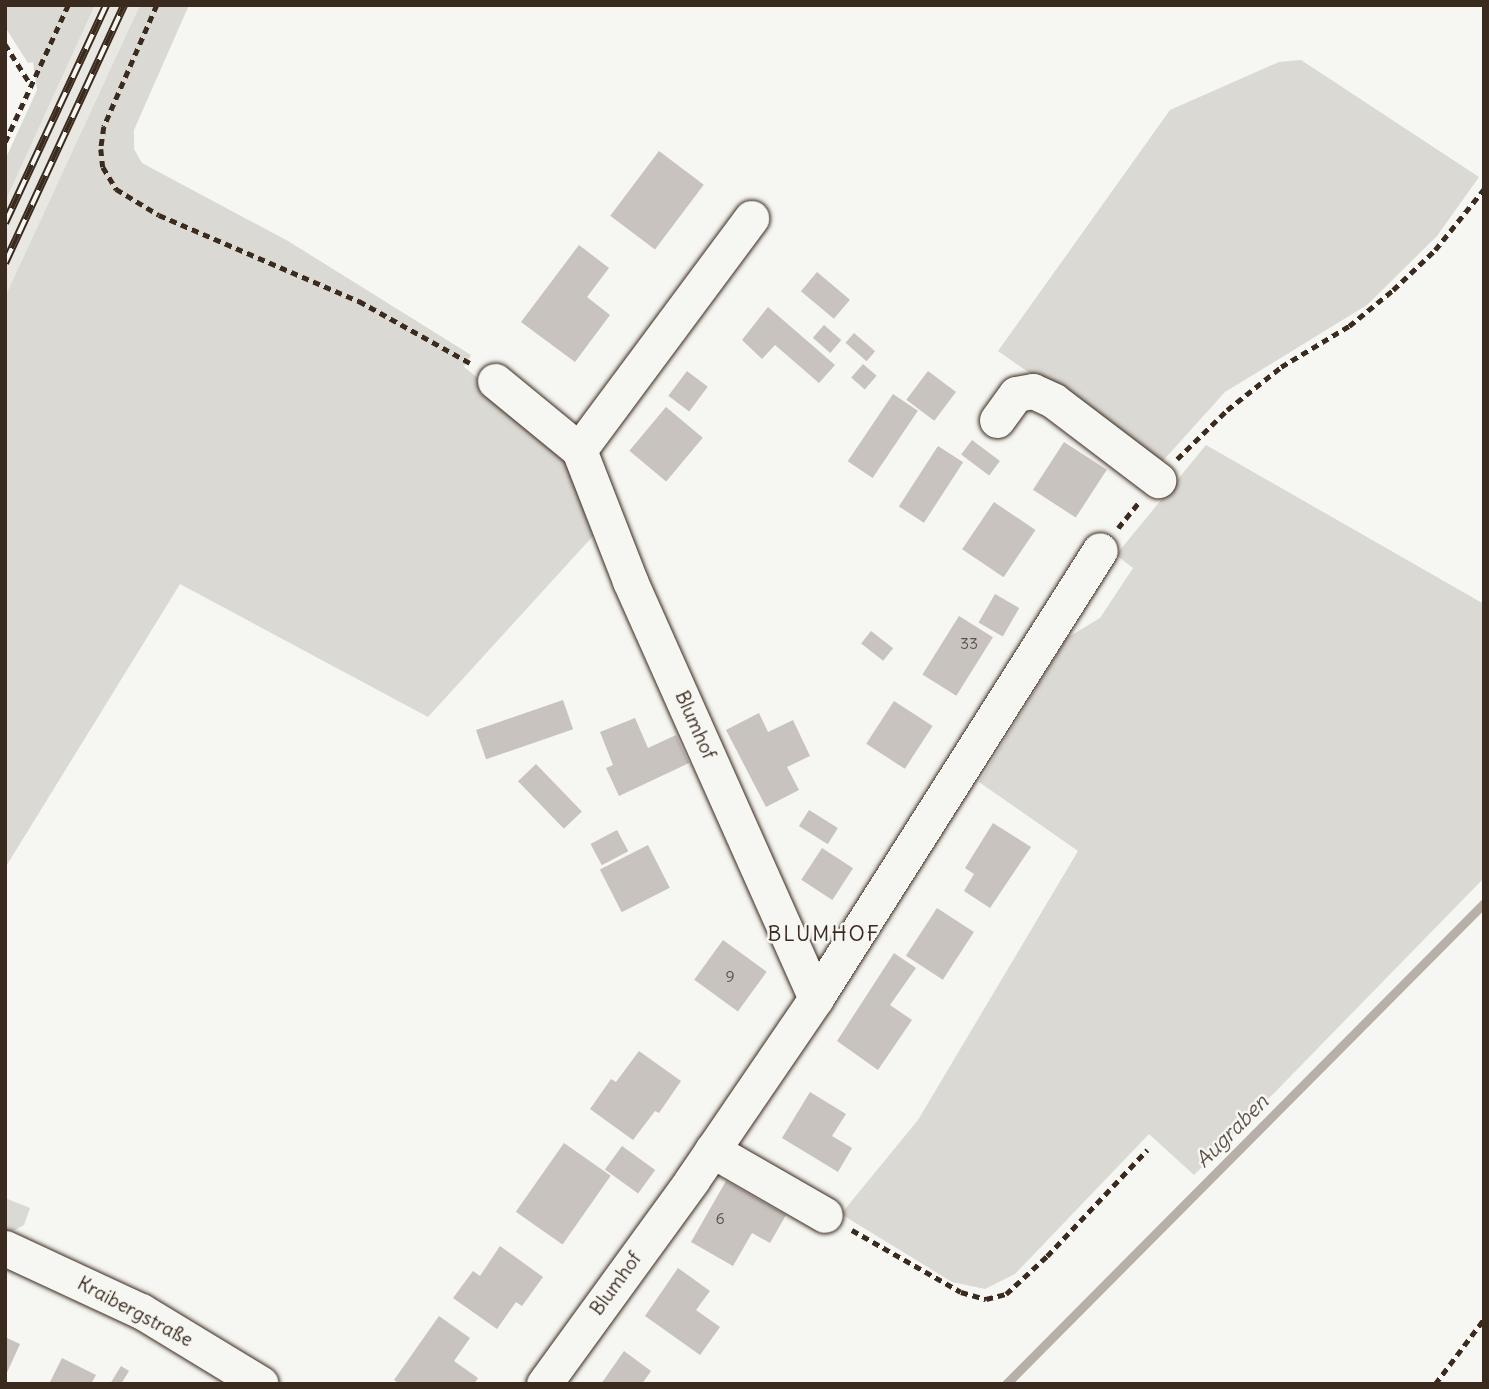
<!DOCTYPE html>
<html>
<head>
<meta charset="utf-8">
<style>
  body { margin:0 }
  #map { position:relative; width:1489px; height:1389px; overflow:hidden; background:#f6f6f2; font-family:Delius,sans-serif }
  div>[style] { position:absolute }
  .built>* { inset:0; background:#e8e7e2 }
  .green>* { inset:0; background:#dad9d3 }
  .stream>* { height:9px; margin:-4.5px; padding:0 4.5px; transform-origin:4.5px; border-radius:4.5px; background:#b6b0a9 }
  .building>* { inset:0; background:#c8c3be; transform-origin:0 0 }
  .path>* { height:4.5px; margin-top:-2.25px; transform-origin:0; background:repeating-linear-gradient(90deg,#3b2a1e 0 7px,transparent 0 12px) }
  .roads { filter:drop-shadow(0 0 2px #3b2a1e) drop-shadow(0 0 2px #3b2a1e) }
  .minor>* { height:35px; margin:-17.5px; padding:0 17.5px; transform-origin:17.5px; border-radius:17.5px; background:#f6f6f2 }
  .rail>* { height:8px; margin-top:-4px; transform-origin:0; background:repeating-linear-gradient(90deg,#f6f6f2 0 16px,#3b2a1e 0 32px); box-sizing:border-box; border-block:2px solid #3b2a1e }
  span { translate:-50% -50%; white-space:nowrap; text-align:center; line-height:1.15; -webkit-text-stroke:5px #f6f6f2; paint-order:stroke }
  .number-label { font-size:16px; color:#5e5046 }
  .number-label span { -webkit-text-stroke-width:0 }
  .street-label { font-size:19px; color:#3b2a1e }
  .neighbourhood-label { font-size:21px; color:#3b2a1e; letter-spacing:2px }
  .water-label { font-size:21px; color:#605248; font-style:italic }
  .frame { position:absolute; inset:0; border:7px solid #3b2a1e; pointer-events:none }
</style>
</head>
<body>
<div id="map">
  <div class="built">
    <i style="clip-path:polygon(95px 5px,140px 5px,5px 297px,5px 202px)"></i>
  </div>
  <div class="green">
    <i style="clip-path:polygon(5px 5px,95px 5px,5px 202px,5px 160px,37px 90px,33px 62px,28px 63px,5px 27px)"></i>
    <i style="clip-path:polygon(140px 5px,189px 5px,134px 130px,134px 149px,142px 163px,288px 241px,471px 355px,464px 367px,525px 415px,566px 461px,593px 536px,428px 717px,180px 584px,5px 868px,5px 297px)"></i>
    <i style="clip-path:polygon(1301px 60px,1479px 177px,1437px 236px,1367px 305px,1225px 392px,1160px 464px,998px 351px,1170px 110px,1279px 62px)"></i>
    <i style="clip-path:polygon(1206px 445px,1484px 604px,1484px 878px,1194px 1175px,1149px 1134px,1015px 1274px,985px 1289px,952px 1282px,841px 1214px,918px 1120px,1078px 851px,979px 782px,1067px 638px,1100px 618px,1133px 568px,1116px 555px)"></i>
    <i style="clip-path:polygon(5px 1198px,30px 1208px,24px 1225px,13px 1231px,5px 1231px)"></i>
  </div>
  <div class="stream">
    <i style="left:1006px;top:1384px;width:678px;rotate:-45.18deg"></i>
  </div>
  <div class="building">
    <i style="left:659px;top:151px;width:56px;height:81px;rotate:37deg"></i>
    <i style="clip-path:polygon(579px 245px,609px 268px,587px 297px,610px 315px,575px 362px,521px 322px)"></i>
    <i style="left:817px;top:272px;width:43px;height:25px;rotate:40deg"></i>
    <i style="clip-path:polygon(768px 307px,835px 365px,819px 383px,775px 345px,762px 359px,742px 340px)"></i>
    <i style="left:824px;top:325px;width:23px;height:17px;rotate:41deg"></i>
    <i style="left:854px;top:333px;width:28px;height:13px;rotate:41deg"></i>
    <i style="left:863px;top:364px;width:18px;height:18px;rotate:41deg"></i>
    <i style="left:687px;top:371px;width:26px;height:31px;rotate:37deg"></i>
    <i style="left:928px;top:371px;width:35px;height:36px;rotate:37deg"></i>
    <i style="left:893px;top:394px;width:30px;height:81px;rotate:34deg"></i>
    <i style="left:666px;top:407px;width:48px;height:57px;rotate:40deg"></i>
    <i style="left:972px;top:440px;width:35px;height:18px;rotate:37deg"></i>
    <i style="left:1064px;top:442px;width:51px;height:57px;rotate:33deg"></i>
    <i style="left:938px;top:446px;width:30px;height:72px;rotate:33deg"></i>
    <i style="left:994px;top:502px;width:50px;height:57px;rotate:34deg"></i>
    <i style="left:995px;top:594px;width:28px;height:33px;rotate:30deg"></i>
    <i style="left:959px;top:616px;width:40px;height:69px;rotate:32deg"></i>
    <i style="left:871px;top:631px;width:28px;height:16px;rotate:38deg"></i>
    <i style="left:563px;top:700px;width:31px;height:92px;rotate:71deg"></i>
    <i style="left:894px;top:701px;width:46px;height:51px;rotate:33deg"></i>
    <i style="clip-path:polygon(759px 713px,768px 732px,793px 720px,810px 756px,787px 767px,799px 790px,766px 807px,726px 730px)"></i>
    <i style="clip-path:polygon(635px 718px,648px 748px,676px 735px,689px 763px,619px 796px,606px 768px,613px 765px,600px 732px)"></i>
    <i style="left:536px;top:764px;width:66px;height:25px;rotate:46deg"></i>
    <i style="left:809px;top:810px;width:34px;height:19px;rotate:32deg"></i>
    <i style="clip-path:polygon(993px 823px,1031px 847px,990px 908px,964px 891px,974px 874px,965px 868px)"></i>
    <i style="left:617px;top:830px;width:24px;height:30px;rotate:62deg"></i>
    <i style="left:648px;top:845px;width:48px;height:54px;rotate:63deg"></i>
    <i style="left:822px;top:848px;width:37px;height:38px;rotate:33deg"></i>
    <i style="left:937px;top:908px;width:44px;height:57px;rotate:33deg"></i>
    <i style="left:723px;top:940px;width:54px;height:49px;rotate:36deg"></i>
    <i style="clip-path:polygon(894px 953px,916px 968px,890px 1005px,912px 1020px,878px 1070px,837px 1041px)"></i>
    <i style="clip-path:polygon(639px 1051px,681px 1081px,659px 1113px,655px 1111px,633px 1140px,590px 1109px,611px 1079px,616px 1082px)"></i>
    <i style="clip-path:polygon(810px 1092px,846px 1114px,832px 1136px,852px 1148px,838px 1172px,782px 1138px)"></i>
    <i style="left:564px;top:1143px;width:57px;height:84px;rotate:35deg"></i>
    <i style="left:622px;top:1146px;width:41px;height:29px;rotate:36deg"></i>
    <i style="clip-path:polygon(726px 1181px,786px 1215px,770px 1243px,752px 1233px,733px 1266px,691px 1242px)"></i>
    <i style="clip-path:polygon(500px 1246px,543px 1277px,522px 1306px,516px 1302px,497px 1329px,453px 1298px,473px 1271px,480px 1276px)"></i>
    <i style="clip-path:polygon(678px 1268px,710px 1291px,696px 1310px,720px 1327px,700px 1355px,645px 1316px)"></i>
    <i style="clip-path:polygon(439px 1316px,470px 1338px,454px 1361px,478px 1378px,474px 1384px,400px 1384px,394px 1380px)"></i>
    <i style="clip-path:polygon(5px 1337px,20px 1344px,5px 1377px)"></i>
    <i style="clip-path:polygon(624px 1351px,651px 1371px,642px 1384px,601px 1384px)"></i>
    <i style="clip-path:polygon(62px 1358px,96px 1375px,91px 1384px,49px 1384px)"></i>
    <i style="clip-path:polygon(121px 1366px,129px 1371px,121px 1384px,110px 1384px)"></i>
  </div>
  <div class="path">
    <i style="left:157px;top:5px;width:133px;rotate:113.5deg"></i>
    <i style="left:104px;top:127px;width:22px;rotate:98deg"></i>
    <i style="left:101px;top:149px;width:18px;rotate:84deg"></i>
    <i style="left:103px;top:167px;width:26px;rotate:59deg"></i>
    <i style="left:116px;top:189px;width:50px;rotate:31.2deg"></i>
    <i style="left:159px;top:215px;width:218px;rotate:23.3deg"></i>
    <i style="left:359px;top:301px;width:127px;rotate:29.2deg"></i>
    <i style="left:5px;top:44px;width:49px;rotate:57.6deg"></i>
    <i style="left:5px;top:142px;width:151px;rotate:-65.3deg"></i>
    <i style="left:1177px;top:459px;width:70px;rotate:-44.4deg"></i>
    <i style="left:1227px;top:410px;width:69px;rotate:-38.5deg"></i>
    <i style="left:1281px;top:367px;width:79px;rotate:-31.1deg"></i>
    <i style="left:1349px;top:326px;width:57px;rotate:-39.3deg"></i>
    <i style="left:1393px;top:290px;width:58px;rotate:-43.6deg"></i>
    <i style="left:1435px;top:250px;width:78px;rotate:-51.2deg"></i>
    <i style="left:1118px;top:528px;width:33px;rotate:-51deg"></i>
    <i style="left:852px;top:1230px;width:125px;rotate:29.6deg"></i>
    <i style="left:961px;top:1292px;width:26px;rotate:16deg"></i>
    <i style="left:986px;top:1299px;width:21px;rotate:-14deg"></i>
    <i style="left:1006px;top:1294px;width:56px;rotate:-42.8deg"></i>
    <i style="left:1047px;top:1256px;width:146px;rotate:-46.7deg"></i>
    <i style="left:1435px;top:1384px;width:81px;rotate:-53deg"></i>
  </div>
  <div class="roads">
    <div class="minor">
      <i style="left:495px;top:381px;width:109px;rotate:39.4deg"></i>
      <i style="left:579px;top:450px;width:141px;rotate:68.7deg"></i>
      <i style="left:630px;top:581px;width:457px;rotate:66deg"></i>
      <i style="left:997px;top:420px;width:32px;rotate:-54deg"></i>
      <i style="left:1016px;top:394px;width:17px;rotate:-10deg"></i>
      <i style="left:1033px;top:391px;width:23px;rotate:25deg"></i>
      <i style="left:1054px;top:401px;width:131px;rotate:37.2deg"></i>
      <i style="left:579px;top:450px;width:289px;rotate:-53.4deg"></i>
      <i style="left:712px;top:1150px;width:130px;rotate:29.9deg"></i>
      <i style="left:5px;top:1248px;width:150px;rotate:24.9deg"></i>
      <i style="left:141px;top:1311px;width:140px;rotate:31.3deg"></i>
      <i style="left:544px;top:1384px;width:252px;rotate:-54deg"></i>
      <i style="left:692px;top:1180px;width:220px;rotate:-55.7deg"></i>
      <i style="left:816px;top:998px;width:530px;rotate:-57.63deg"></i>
    </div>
  </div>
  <div class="rail">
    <i style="left:5px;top:223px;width:240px;rotate:-65.1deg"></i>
    <i style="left:5px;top:263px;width:284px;rotate:-65.2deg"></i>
  </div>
  <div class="number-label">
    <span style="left:969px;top:643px">33</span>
    <span style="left:730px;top:976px">9</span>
    <span style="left:720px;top:1218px">6</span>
  </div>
  <div class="street-label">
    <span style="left:695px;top:725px;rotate:66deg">Blumhof</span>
    <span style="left:616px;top:1284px;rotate:-54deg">Blumhof</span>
    <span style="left:135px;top:1312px;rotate:28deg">Kraibergstraße</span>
  </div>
  <div class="neighbourhood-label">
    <span style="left:824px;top:934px">BLUMHOF</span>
  </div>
  <div class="water-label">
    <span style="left:1232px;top:1131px;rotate:-45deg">Augraben</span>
  </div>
  <div class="frame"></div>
</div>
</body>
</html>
